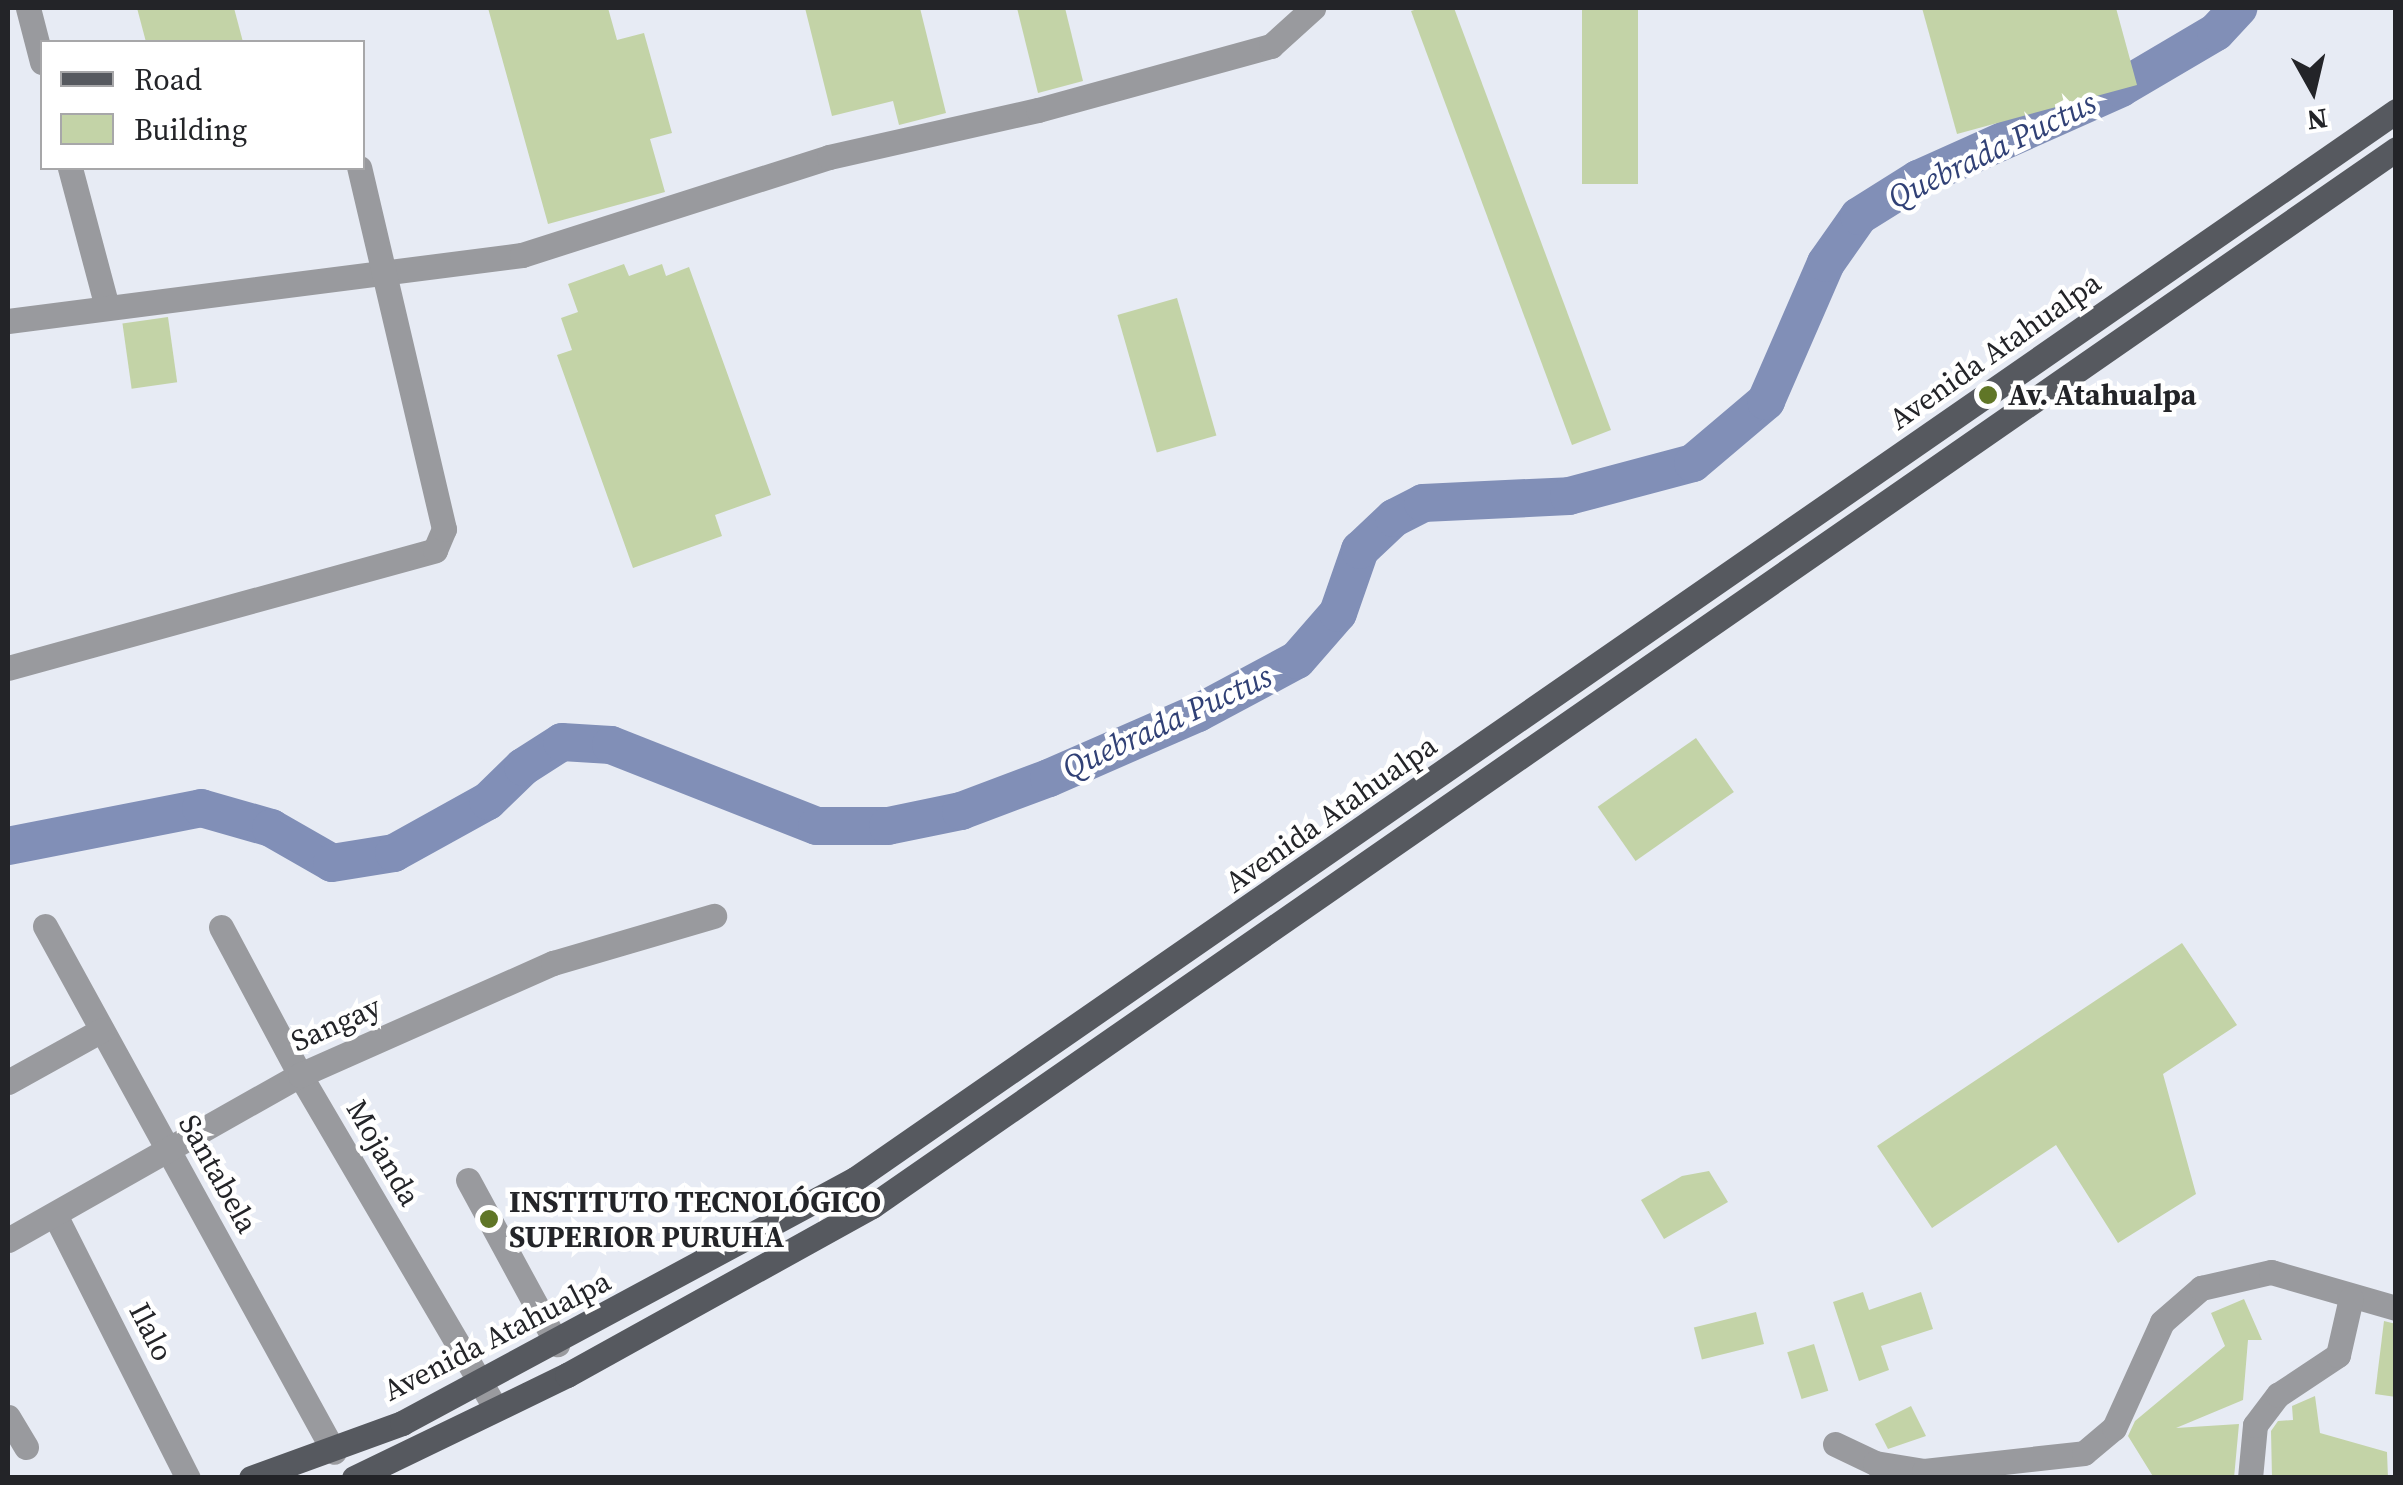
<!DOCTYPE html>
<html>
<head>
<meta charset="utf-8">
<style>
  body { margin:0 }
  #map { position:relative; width:2403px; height:1485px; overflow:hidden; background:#e7ebf4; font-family:"Source Serif 4",serif }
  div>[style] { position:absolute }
  .river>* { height:38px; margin:-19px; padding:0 19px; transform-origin:19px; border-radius:19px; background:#818fb7 }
  .building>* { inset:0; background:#c3d3a7; transform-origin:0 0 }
  .minor>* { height:25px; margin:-12.5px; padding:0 12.5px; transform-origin:12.5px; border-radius:12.5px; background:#999a9e }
  .major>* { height:25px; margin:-12.5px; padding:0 12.5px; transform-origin:12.5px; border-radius:12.5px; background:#56595f }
  .dots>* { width:28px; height:28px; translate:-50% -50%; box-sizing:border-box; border:5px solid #fff; border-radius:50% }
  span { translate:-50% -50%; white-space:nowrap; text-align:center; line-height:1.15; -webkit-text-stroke:9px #fff; paint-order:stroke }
  .street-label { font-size:30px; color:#232428 }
  .poi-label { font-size:30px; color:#232428; font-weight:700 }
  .left { translate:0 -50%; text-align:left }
  .water-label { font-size:32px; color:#314176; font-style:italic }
  .frame { position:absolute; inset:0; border:10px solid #232428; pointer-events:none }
  .legend { position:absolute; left:40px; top:40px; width:325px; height:130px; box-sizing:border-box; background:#fff; border:2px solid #a7a7a9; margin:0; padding:12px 18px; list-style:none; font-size:30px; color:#232428 }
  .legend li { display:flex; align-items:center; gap:20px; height:50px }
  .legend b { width:50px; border:2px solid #a7a7a9 }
  .north { position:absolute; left:2263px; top:40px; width:100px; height:100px; -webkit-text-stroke:8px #fff; paint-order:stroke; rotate:172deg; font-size:28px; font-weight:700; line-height:40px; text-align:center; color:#232428 }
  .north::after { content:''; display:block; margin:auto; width:35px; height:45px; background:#232428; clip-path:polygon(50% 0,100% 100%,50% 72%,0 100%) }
</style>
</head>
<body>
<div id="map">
  <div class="river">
    <i style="left:8px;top:846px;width:197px;rotate:-11.1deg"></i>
    <i style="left:201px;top:808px;width:73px;rotate:15.9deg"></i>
    <i style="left:271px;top:828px;width:70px;rotate:29.8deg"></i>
    <i style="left:332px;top:863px;width:63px;rotate:-9.2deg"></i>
    <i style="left:394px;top:853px;width:107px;rotate:-29deg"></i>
    <i style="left:488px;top:801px;width:49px;rotate:-44.2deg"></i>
    <i style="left:523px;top:767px;width:46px;rotate:-32.7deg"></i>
    <i style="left:562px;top:742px;width:49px;rotate:3.5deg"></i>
    <i style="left:611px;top:745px;width:221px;rotate:21.5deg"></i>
    <i style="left:817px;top:826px;width:71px"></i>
    <i style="left:888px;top:826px;width:75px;rotate:-11.6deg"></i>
    <i style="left:961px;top:811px;width:94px;rotate:-20.6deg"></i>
    <i style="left:1049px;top:778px;width:163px;rotate:-23.6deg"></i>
    <i style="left:1198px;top:713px;width:112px;rotate:-28.2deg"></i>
    <i style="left:1297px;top:660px;width:62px;rotate:-48.9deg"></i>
    <i style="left:1338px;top:613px;width:67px;rotate:-70.8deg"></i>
    <i style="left:1360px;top:550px;width:47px;rotate:-43.3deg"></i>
    <i style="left:1394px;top:518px;width:33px;rotate:-27deg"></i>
    <i style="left:1423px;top:503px;width:146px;rotate:-2.7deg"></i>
    <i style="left:1569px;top:496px;width:128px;rotate:-14.9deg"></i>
    <i style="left:1693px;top:463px;width:96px;rotate:-40.3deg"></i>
    <i style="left:1766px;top:401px;width:150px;rotate:-66.5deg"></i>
    <i style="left:1826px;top:263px;width:57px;rotate:-54.9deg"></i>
    <i style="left:1859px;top:216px;width:70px;rotate:-32.1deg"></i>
    <i style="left:1918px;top:179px;width:222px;rotate:-24.1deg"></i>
    <i style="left:2121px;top:88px;width:110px;rotate:-30.5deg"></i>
    <i style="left:2216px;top:32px;width:33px;rotate:-47deg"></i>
  </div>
  <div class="building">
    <i style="clip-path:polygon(137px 8px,234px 8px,243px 42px,146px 42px)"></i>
    <i style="clip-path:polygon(488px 8px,608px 8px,617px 40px,644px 33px,672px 133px,650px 139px,665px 192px,548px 224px)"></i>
    <i style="clip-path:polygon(805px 8px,920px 8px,946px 113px,899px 125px,893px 101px,832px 116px)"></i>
    <i style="clip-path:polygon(1017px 8px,1065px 8px,1083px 81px,1038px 93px)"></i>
    <i style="clip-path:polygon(1421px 8px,1454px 8px,1611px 430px,1572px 445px,1411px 11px)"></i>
    <i style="left:1582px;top:8px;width:56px;height:176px"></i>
    <i style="clip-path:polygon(1922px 8px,2116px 8px,2137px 85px,1957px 134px)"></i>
    <i style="clip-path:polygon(624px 264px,629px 276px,662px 264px,666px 276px,689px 267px,771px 495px,715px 515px,722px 536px,633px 568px,557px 355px,572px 350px,561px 318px,578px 312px,568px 284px)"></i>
    <i style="left:1177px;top:298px;width:143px;height:62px;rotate:74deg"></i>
    <i style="left:168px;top:317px;width:66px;height:46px;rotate:82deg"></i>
    <i style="left:1696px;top:738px;width:66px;height:120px;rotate:55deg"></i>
    <i style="clip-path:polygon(2182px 943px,2237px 1025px,2163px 1074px,2196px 1194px,2118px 1243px,2056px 1145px,1932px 1228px,1877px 1146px)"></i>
    <i style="clip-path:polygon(1709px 1171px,1728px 1202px,1664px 1239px,1641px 1200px,1682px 1176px)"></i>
    <i style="clip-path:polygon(1863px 1292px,1869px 1310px,1921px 1292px,1933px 1329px,1881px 1346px,1889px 1370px,1859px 1381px,1833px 1302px)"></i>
    <i style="clip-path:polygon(2244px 1299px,2262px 1340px,2248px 1340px,2243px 1400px,2176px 1428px,2239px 1424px,2234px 1478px,2154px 1478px,2128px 1436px,2135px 1421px,2225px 1346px,2211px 1313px)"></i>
    <i style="left:1756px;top:1312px;width:33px;height:64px;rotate:76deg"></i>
    <i style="clip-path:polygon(2384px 1321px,2396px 1324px,2396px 1397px,2375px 1394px)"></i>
    <i style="left:1814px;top:1344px;width:49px;height:28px;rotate:73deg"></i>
    <i style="clip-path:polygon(2315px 1396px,2320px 1433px,2387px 1452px,2388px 1478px,2272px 1478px,2271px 1431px,2278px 1421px,2293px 1420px,2292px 1406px)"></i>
    <i style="clip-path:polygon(1911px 1406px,1926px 1436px,1888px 1449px,1875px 1424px)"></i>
  </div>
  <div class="minor">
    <i style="left:28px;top:8px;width:56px;rotate:75.5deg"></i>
    <i style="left:70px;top:168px;width:140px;rotate:75.1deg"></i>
    <i style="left:8px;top:321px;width:518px;rotate:-7.32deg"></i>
    <i style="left:522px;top:255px;width:322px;rotate:-17.7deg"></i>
    <i style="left:829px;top:157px;width:214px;rotate:-12.7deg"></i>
    <i style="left:1038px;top:110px;width:242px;rotate:-15.4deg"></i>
    <i style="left:1271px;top:46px;width:57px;rotate:-42.1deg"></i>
    <i style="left:8px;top:668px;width:443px;rotate:-15.4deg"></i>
    <i style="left:435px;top:550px;width:23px;rotate:-67deg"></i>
    <i style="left:444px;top:529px;width:371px;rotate:-103.2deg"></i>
    <i style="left:45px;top:926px;width:600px;rotate:61.21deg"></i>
    <i style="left:221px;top:927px;width:168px;rotate:61.9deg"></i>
    <i style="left:300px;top:1075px;width:387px;rotate:59.6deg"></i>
    <i style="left:8px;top:1082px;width:107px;rotate:-29deg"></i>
    <i style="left:468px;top:1180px;width:187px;rotate:61.5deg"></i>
    <i style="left:55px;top:1215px;width:295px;rotate:63.2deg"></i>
    <i style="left:8px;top:1240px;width:335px;rotate:-29.5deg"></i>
    <i style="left:300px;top:1075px;width:277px;rotate:-23.9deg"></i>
    <i style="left:553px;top:963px;width:168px;rotate:-16.3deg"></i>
    <i style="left:8px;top:1417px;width:35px;rotate:59deg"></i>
    <i style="left:1835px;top:1444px;width:44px;rotate:25.4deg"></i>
    <i style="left:1875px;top:1463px;width:50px;rotate:9.3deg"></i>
    <i style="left:1924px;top:1471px;width:161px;rotate:-6.4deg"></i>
    <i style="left:2084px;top:1453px;width:39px;rotate:-40deg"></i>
    <i style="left:2114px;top:1428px;width:116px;rotate:-65.6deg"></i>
    <i style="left:2162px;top:1322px;width:52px;rotate:-41.1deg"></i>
    <i style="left:2201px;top:1288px;width:72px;rotate:-12.9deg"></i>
    <i style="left:2271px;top:1272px;width:130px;rotate:16.1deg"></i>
    <i style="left:2250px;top:1478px;width:53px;rotate:-84.6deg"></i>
    <i style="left:2255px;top:1425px;width:38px;rotate:-53deg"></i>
    <i style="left:2278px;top:1395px;width:72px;rotate:-33.7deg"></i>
    <i style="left:2338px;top:1355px;width:58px;rotate:-77.2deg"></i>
  </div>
  <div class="major">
    <i style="left:251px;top:1478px;width:161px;rotate:-20deg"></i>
    <i style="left:402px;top:1423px;width:515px;rotate:-28.31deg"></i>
    <i style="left:855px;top:1179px;width:1875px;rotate:-34.72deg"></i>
    <i style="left:354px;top:1478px;width:237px;rotate:-25.8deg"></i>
    <i style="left:567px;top:1375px;width:349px;rotate:-29deg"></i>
    <i style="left:872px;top:1206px;width:1855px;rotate:-34.74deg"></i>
  </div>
  <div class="dots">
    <i style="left:1988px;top:395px;background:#607627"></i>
    <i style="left:489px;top:1219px;background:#607627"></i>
  </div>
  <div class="street-label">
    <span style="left:1995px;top:351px;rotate:-35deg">Avenida Atahualpa</span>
    <span style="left:1331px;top:814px;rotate:-35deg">Avenida Atahualpa</span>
    <span style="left:336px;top:1024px;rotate:-24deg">Sangay</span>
    <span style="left:383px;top:1153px;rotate:60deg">Mojanda</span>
    <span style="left:218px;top:1174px;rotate:61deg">Santabela</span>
    <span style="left:151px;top:1332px;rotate:63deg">Ilalo</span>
    <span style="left:497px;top:1336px;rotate:-27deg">Avenida Atahualpa</span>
  </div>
  <div class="poi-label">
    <span class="left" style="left:2008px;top:395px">Av. Atahualpa</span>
    <span class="left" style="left:509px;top:1219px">INSTITUTO TECNOLÓGICO<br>SUPERIOR PURUHA</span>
  </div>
  <div class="water-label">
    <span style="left:1992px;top:150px;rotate:-26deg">Quebrada Puctus</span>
    <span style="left:1167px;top:722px;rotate:-25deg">Quebrada Puctus</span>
  </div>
  <div class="frame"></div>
  <ul class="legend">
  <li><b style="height:12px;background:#56595f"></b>Road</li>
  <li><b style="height:28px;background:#c3d3a7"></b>Building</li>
  </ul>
  <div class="north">N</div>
</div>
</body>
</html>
